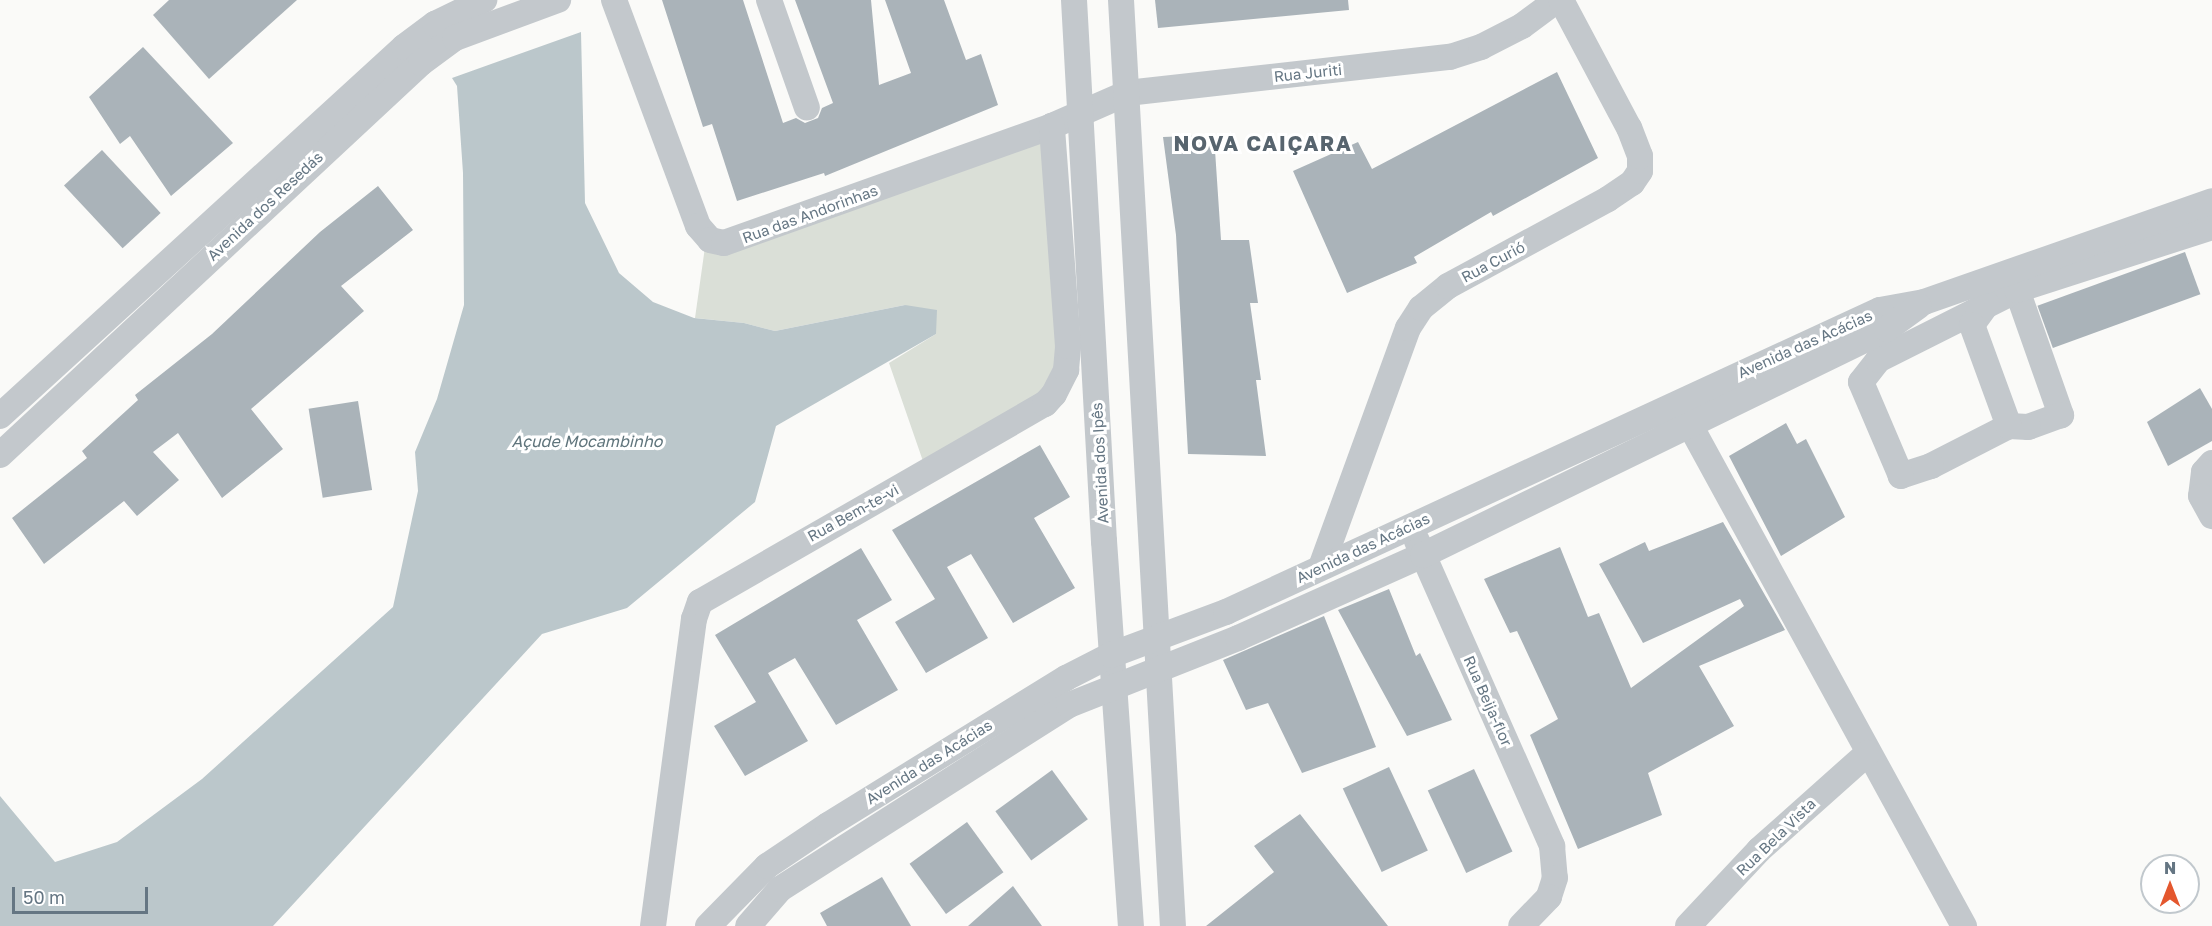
<!DOCTYPE html>
<html>
<head>
<meta charset="utf-8">
<style>
  body { margin:0 }
  #map { position:relative; width:2212px; height:926px; overflow:hidden; background:#fafaf8; font-family:"Golos Text",sans-serif }
  div>[style] { position:absolute }
  .green>* { inset:0; background:#dadfd7 }
  .water>* { inset:0; background:#bbc7cb }
  .building>* { inset:0; background:#aab3b9; transform-origin:0 0 }
  .minor>* { height:26px; margin:-13px; padding:0 13px; transform-origin:13px; border-radius:13px; background:#c3c8cc }
  span { translate:-50% -50%; white-space:nowrap; text-align:center; line-height:1.15; -webkit-text-stroke:6px #fff; paint-order:stroke }
  .street-label { font-size:15px; color:#657683 }
  .water-label { font-size:16px; color:#60757c; font-style:italic }
  .district-label { font-size:21px; color:#57646e; font-weight:700; letter-spacing:1.5px }
  .north { position:absolute; left:2140px; top:854px; width:60px; height:60px; box-sizing:border-box; background:#fff; border:2px solid #c1c8cd; border-radius:50%; rotate:0deg; font-size:16px; font-weight:700; line-height:24px; text-align:center; color:#657683 }
  .north::after { content:''; display:block; margin:auto; width:21px; height:27px; background:#e4572e; clip-path:polygon(50% 0,100% 100%,50% 72%,0 100%) }
  .scale { position:absolute; left:12px; top:887px; width:136px; height:27px; box-sizing:border-box; border:3px solid #657683; border-top:0; padding-left:8px; font-size:18px; line-height:21px; white-space:nowrap; color:#657683; -webkit-text-stroke:4px #fff; paint-order:stroke }
</style>
</head>
<body>
<div id="map">
  <div class="green">
    <i style="clip-path:polygon(1051px 127px,1065px 345px,1041px 400px,925px 467px,889px 363px,936px 334px,905px 305px,775px 331px,744px 323px,695px 318px,705px 247px)"></i>
  </div>
  <div class="water">
    <i style="clip-path:polygon(581px 32px,585px 203px,619px 273px,653px 302px,694px 318px,744px 323px,775px 331px,905px 305px,937px 310px,936px 334px,776px 426px,755px 502px,627px 608px,542px 634px,273px 926px,0 926px,0 796px,55px 862px,117px 842px,202px 779px,393px 607px,418px 491px,415px 452px,437px 399px,464px 305px,463px 173px,457px 86px,452px 78px)"></i>
  </div>
  <div class="building">
    <i style="clip-path:polygon(169px 0,297px 0,209px 79px,153px 15px)"></i>
    <i style="clip-path:polygon(662px 0,743px 0,783px 123px,796px 118px,805px 123px,818px 118px,822px 108px,833px 103px,795px 0,871px 0,879px 85px,911px 73px,885px 0,944px 0,966px 60px,981px 54px,998px 105px,825px 176px,824px 173px,737px 201px,712px 124px,703px 127px)"></i>
    <i style="clip-path:polygon(1155px 0,1348px 0,1349px 10px,1158px 28px)"></i>
    <i style="clip-path:polygon(143px 47px,233px 143px,171px 196px,130px 136px,120px 144px,89px 97px)"></i>
    <i style="clip-path:polygon(1557px 72px,1598px 158px,1493px 216px,1491px 212px,1414px 257px,1417px 263px,1347px 293px,1293px 171px,1358px 142px,1372px 169px)"></i>
    <i style="clip-path:polygon(1214px 135px,1221px 240px,1249px 240px,1258px 303px,1250px 303px,1261px 380px,1256px 380px,1266px 456px,1188px 454px,1176px 235px,1163px 137px)"></i>
    <i style="left:102px;top:150px;width:86px;height:52px;rotate:47deg"></i>
    <i style="clip-path:polygon(378px 186px,413px 230px,341px 286px,364px 311px,251px 409px,283px 449px,222px 498px,178px 433px,153px 452px,179px 480px,137px 516px,124px 501px,44px 564px,12px 518px,87px 458px,82px 451px,138px 400px,135px 395px,212px 334px,320px 232px)"></i>
    <i style="left:2185px;top:252px;width:45px;height:157px;rotate:70deg"></i>
    <i style="clip-path:polygon(2200px 388px,2212px 409px,2212px 441px,2168px 466px,2147px 422px)"></i>
    <i style="left:358px;top:401px;width:90px;height:50px;rotate:81deg"></i>
    <i style="clip-path:polygon(1786px 423px,1797px 444px,1806px 439px,1845px 517px,1781px 556px,1729px 456px)"></i>
    <i style="clip-path:polygon(1040px 445px,1070px 497px,1034px 518px,1075px 588px,1013px 623px,971px 554px,947px 567px,988px 638px,926px 673px,895px 622px,935px 599px,892px 530px)"></i>
    <i style="clip-path:polygon(1723px 522px,1785px 630px,1699px 666px,1734px 726px,1648px 773px,1662px 815px,1578px 849px,1530px 735px,1558px 719px,1517px 631px,1510px 633px,1484px 579px,1560px 547px,1588px 617px,1599px 613px,1631px 688px,1744px 606px,1740px 599px,1643px 643px,1599px 564px,1645px 542px,1649px 551px)"></i>
    <i style="clip-path:polygon(861px 548px,892px 600px,857px 620px,898px 690px,836px 725px,795px 658px,768px 673px,808px 741px,745px 776px,714px 726px,756px 702px,715px 635px)"></i>
    <i style="clip-path:polygon(1389px 589px,1416px 656px,1420px 653px,1452px 720px,1407px 736px,1338px 610px)"></i>
    <i style="clip-path:polygon(1324px 616px,1376px 747px,1302px 773px,1268px 703px,1246px 710px,1223px 660px)"></i>
    <i style="left:1389px;top:767px;width:92px;height:51px;rotate:65deg"></i>
    <i style="left:1474px;top:769px;width:91px;height:51px;rotate:65deg"></i>
    <i style="left:1052px;top:770px;width:61px;height:70px;rotate:54deg"></i>
    <i style="clip-path:polygon(1300px 814px,1388px 926px,1206px 926px,1274px 872px,1254px 846px)"></i>
    <i style="left:967px;top:822px;width:62px;height:71px;rotate:54deg"></i>
    <i style="clip-path:polygon(882px 877px,911px 926px,827px 926px,820px 913px)"></i>
    <i style="clip-path:polygon(1013px 886px,1042px 926px,968px 926px)"></i>
  </div>
  <div class="minor">
    <i style="left:614px;top:0;width:241px;rotate:69.6deg"></i>
    <i style="left:698px;top:226px;width:18px;rotate:49deg"></i>
    <i style="left:710px;top:240px;width:14px;rotate:12deg"></i>
    <i style="left:724px;top:243px;width:348px;rotate:-19.6deg"></i>
    <i style="left:1052px;top:126px;width:82px;rotate:-23.7deg"></i>
    <i style="left:1127px;top:93px;width:325px;rotate:-6.4deg"></i>
    <i style="left:1450px;top:57px;width:33px;rotate:-18deg"></i>
    <i style="left:1481px;top:47px;width:46px;rotate:-27.1deg"></i>
    <i style="left:1522px;top:26px;width:44px;rotate:-36.6deg"></i>
    <i style="left:769px;top:0;width:114px;rotate:70.6deg"></i>
    <i style="left:1074px;top:0;width:542px;rotate:86.83deg"></i>
    <i style="left:1104px;top:541px;width:386px;rotate:86deg"></i>
    <i style="left:1121px;top:0;width:927px;rotate:86.79deg"></i>
    <i style="left:2017px;top:290px;width:133px;rotate:70.6deg"></i>
    <i style="left:2061px;top:415px;width:35px;rotate:160deg"></i>
    <i style="left:2028px;top:427px;width:19px;rotate:-177deg"></i>
    <i style="left:2009px;top:426px;width:88px;rotate:152.9deg"></i>
    <i style="left:1931px;top:466px;width:32px;rotate:162deg"></i>
    <i style="left:1901px;top:476px;width:102px;rotate:-113.1deg"></i>
    <i style="left:1861px;top:382px;width:28px;rotate:-52deg"></i>
    <i style="left:1878px;top:360px;width:156px;rotate:-26.7deg"></i>
    <i style="left:2017px;top:290px;width:205px;rotate:-17.9deg"></i>
    <i style="left:1987px;top:304px;width:26px;rotate:126deg"></i>
    <i style="left:1972px;top:325px;width:108px;rotate:69.9deg"></i>
    <i style="left:0;top:416px;width:547px;rotate:-42.41deg"></i>
    <i style="left:404px;top:47px;width:39px;rotate:-37deg"></i>
    <i style="left:435px;top:24px;width:55px;rotate:-26.1deg"></i>
    <i style="left:1691px;top:427px;width:569px;rotate:61.32deg"></i>
    <i style="left:0;top:455px;width:575px;rotate:-42.96deg"></i>
    <i style="left:421px;top:63px;width:42px;rotate:-36.3deg"></i>
    <i style="left:455px;top:38px;width:110px;rotate:-20.3deg"></i>
    <i style="left:2212px;top:463px;width:12px;rotate:132deg"></i>
    <i style="left:2204px;top:472px;width:24px;rotate:97deg"></i>
    <i style="left:2201px;top:496px;width:23px;rotate:61deg"></i>
    <i style="left:1417px;top:541px;width:334px;rotate:66.1deg"></i>
    <i style="left:1552px;top:846px;width:32px;rotate:85deg"></i>
    <i style="left:1555px;top:878px;width:20px;rotate:108deg"></i>
    <i style="left:1549px;top:897px;width:40px;rotate:134deg"></i>
    <i style="left:1321px;top:567px;width:254px;rotate:-70deg"></i>
    <i style="left:1408px;top:328px;width:24px;rotate:-57deg"></i>
    <i style="left:1421px;top:308px;width:35px;rotate:-39deg"></i>
    <i style="left:1448px;top:286px;width:182px;rotate:-28.5deg"></i>
    <i style="left:1608px;top:199px;width:29px;rotate:-34deg"></i>
    <i style="left:1632px;top:183px;width:14px;rotate:-56deg"></i>
    <i style="left:1640px;top:171px;width:15px;rotate:-90deg"></i>
    <i style="left:1640px;top:156px;width:30px;rotate:-111deg"></i>
    <i style="left:1629px;top:128px;width:145px;rotate:-118deg"></i>
    <i style="left:653px;top:926px;width:310px;rotate:-82.4deg"></i>
    <i style="left:694px;top:619px;width:18px;rotate:-71deg"></i>
    <i style="left:700px;top:602px;width:398px;rotate:-29.9deg"></i>
    <i style="left:1045px;top:404px;width:13px;rotate:-48deg"></i>
    <i style="left:1054px;top:394px;width:27px;rotate:-63deg"></i>
    <i style="left:1066px;top:370px;width:24px;rotate:-85deg"></i>
    <i style="left:1068px;top:346px;width:221px;rotate:-94.2deg"></i>
    <i style="left:708px;top:926px;width:84px;rotate:-45.5deg"></i>
    <i style="left:767px;top:866px;width:73px;rotate:-33.9deg"></i>
    <i style="left:828px;top:825px;width:280px;rotate:-31.7deg"></i>
    <i style="left:1066px;top:678px;width:51px;rotate:-27.1deg"></i>
    <i style="left:1111px;top:655px;width:123px;rotate:-20.5deg"></i>
    <i style="left:1226px;top:612px;width:720px;rotate:-24.79deg"></i>
    <i style="left:1880px;top:310px;width:45px;rotate:-10.3deg"></i>
    <i style="left:1924px;top:302px;width:305px;rotate:-19.3deg"></i>
    <i style="left:748px;top:926px;width:49px;rotate:-49.1deg"></i>
    <i style="left:780px;top:889px;width:343px;rotate:-32.5deg"></i>
    <i style="left:1069px;top:705px;width:182px;rotate:-21.6deg"></i>
    <i style="left:1238px;top:638px;width:203px;rotate:-24.2deg"></i>
    <i style="left:1423px;top:555px;width:516px;rotate:-25.97deg"></i>
    <i style="left:1887px;top:329px;width:39px;rotate:-36deg"></i>
    <i style="left:1688px;top:926px;width:104px;rotate:-46.9deg"></i>
    <i style="left:1759px;top:850px;width:146px;rotate:-41.7deg"></i>
  </div>
  <div class="street-label">
    <span style="left:1308px;top:73px;rotate:-6deg">Rua Juriti</span>
    <span style="left:265px;top:206px;rotate:-43deg">Avenida dos Resedás</span>
    <span style="left:810px;top:214px;rotate:-20deg">Rua das Andorinhas</span>
    <span style="left:1493px;top:262px;rotate:-28deg">Rua Curió</span>
    <span style="left:1805px;top:344px;rotate:-24deg">Avenida das Acácias</span>
    <span style="left:1100px;top:463px;rotate:-93deg">Avenida dos Ipês</span>
    <span style="left:853px;top:513px;rotate:-29deg">Rua Bem-te-vi</span>
    <span style="left:1363px;top:548px;rotate:-25deg">Avenida das Acácias</span>
    <span style="left:1488px;top:701px;rotate:66deg">Rua Beija-flor</span>
    <span style="left:929px;top:762px;rotate:-32deg">Avenida das Acácias</span>
    <span style="left:1776px;top:837px;rotate:-44deg">Rua Bela Vista</span>
  </div>
  <div class="water-label">
    <span style="left:587px;top:441px">Açude Mocambinho</span>
  </div>
  <div class="district-label">
    <span style="left:1263px;top:143px">NOVA CAIÇARA</span>
  </div>
  <div class="north">N</div>
  <div class="scale">50 m</div>
</div>
</body>
</html>
